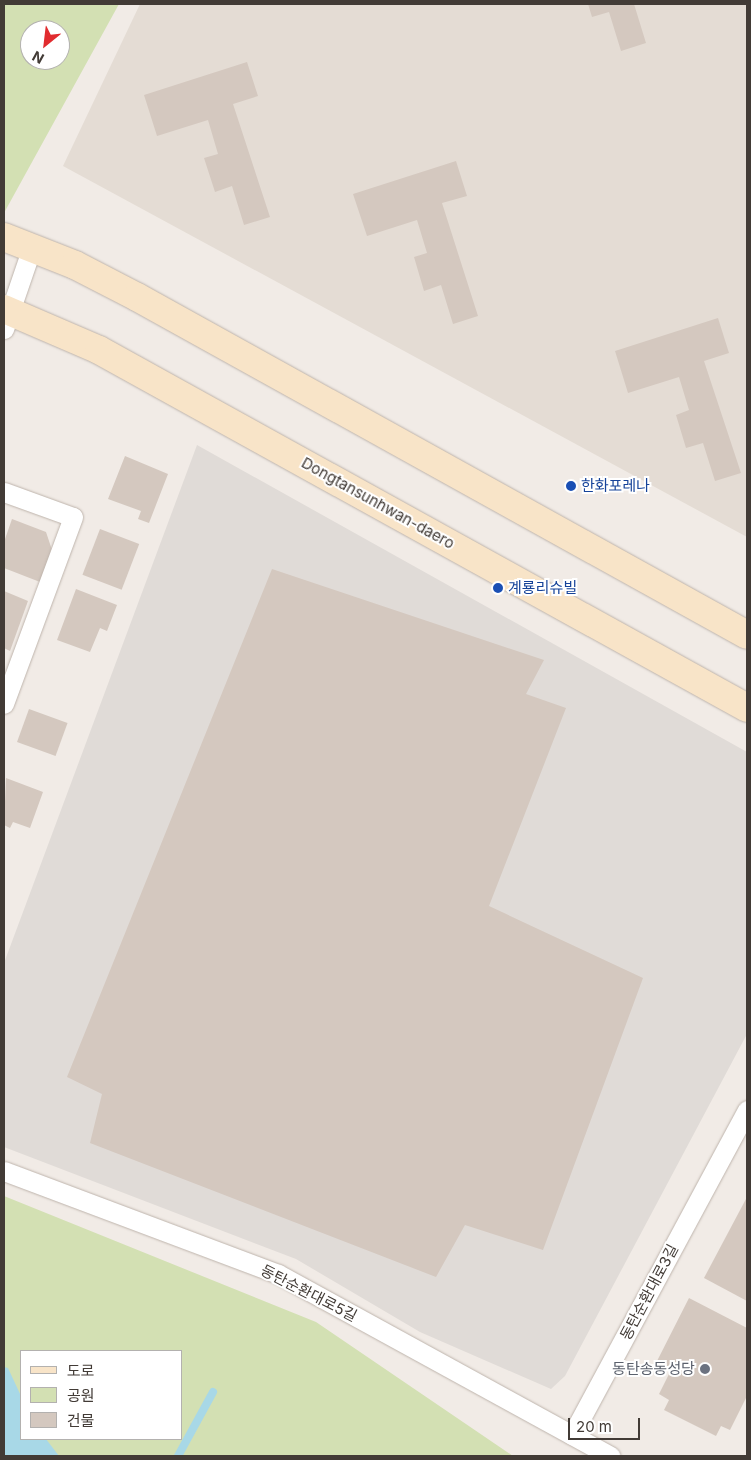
<!DOCTYPE html>
<html>
<head>
<meta charset="utf-8">
<style>
  body { margin:0 }
  #map { position:relative; width:751px; height:1460px; overflow:hidden; background:#f1ebe6; font-family:Inter,"Noto Sans KR",sans-serif }
  div>[style] { position:absolute }
  .residential>* { inset:0; background:#e4dcd4 }
  .industrial>* { inset:0; background:#e0dbd7 }
  .green>* { inset:0; background:#d3e0b3 }
  .water>* { inset:0; background:#a8d8e7 }
  .stream>* { height:8px; margin:-4px; padding:0 4px; transform-origin:4px; border-radius:4px; background:#a8d8e7 }
  .building>* { inset:0; background:#d4c8bf; transform-origin:0 0 }
  .roads { filter:drop-shadow(0 0 1px #beb4ac) drop-shadow(0 0 1px #beb4ac) }
  .minor>* { height:19px; margin:-9.5px; padding:0 9.5px; transform-origin:9.5px; border-radius:9.5px; background:#fff }
  .secondary>* { height:28px; margin:-14px; padding:0 14px; transform-origin:14px; border-radius:14px; background:#f8e4c8 }
  .dots>* { width:14px; height:14px; translate:-50% -50%; box-sizing:border-box; border:2px solid #fff; border-radius:50% }
  span { translate:-50% -50%; white-space:nowrap; text-align:center; line-height:1.15; -webkit-text-stroke:4px #fff; paint-order:stroke }
  .transit-label { font-size:15px; color:#164399 }
  .left { translate:0 -50%; text-align:left }
  .street-label { font-size:15px; color:#423b36 }
  .worship-label { font-size:15px; color:#5b616d }
  .right { translate:-100% -50%; text-align:right }
  .frame { position:absolute; inset:0; border:5px solid #423b36; pointer-events:none }
  .legend { position:absolute; left:20px; top:1350px; width:162px; height:90px; box-sizing:border-box; background:#fff; border:1px solid #b3b1af; margin:0; padding:6px 9px; list-style:none; font-size:15px; color:#423b36 }
  .legend li { display:flex; align-items:center; gap:10px; height:25px }
  .legend b { width:25px; border:1px solid #b3b1af }
  .north { position:absolute; left:20px; top:20px; width:50px; height:50px; box-sizing:border-box; background:#fff; border:1px solid #b3b1af; border-radius:50%; rotate:209deg; font-size:14px; font-weight:700; line-height:20px; text-align:center; color:#423b36 }
  .north::after { content:''; display:block; margin:auto; width:18px; height:22px; background:#e12c2f; clip-path:polygon(50% 0,100% 100%,50% 72%,0 100%) }
  .scale { position:absolute; left:568px; top:1418px; width:72px; height:22px; box-sizing:border-box; border:2px solid #423b36; border-top:0; padding-left:6px; font-size:15px; line-height:18px; white-space:nowrap; color:#423b36; -webkit-text-stroke:4px #fff; paint-order:stroke }
</style>
</head>
<body>
<div id="map">
  <div class="residential">
    <i style="clip-path:polygon(140px 4px,747px 4px,747px 537px,63px 166px)"></i>
  </div>
  <div class="industrial">
    <i style="clip-path:polygon(197px 445px,747px 752px,747px 1034px,565px 1376px,551px 1389px,420px 1332px,296px 1259px,4px 1147px,4px 963px)"></i>
  </div>
  <div class="green">
    <i style="clip-path:polygon(evenodd,4px 4px,119px 4px,4px 213px,4px 4px,30px 30px,60px 30px,60px 60px,30px 60px,30px 30px)"></i>
    <i style="clip-path:polygon(evenodd,4px 1196px,316px 1322px,513px 1456px,4px 1456px,4px 1196px,21px 1351px,181px 1351px,181px 1439px,21px 1439px,21px 1351px)"></i>
  </div>
  <div class="water">
    <i style="clip-path:polygon(4px 1367px,8px 1368px,21px 1396px,21px 1439px,46px 1439px,59px 1456px,4px 1456px)"></i>
  </div>
  <div class="stream">
    <i style="left:178px;top:1456px;width:73px;rotate:-61.3deg"></i>
  </div>
  <div class="building">
    <i style="clip-path:polygon(588px 4px,634px 4px,646px 43px,621px 51px,609px 12px,592px 17px)"></i>
    <i style="clip-path:polygon(247px 62px,258px 96px,233px 104px,270px 217px,244px 225px,232px 186px,215px 192px,204px 158px,218px 154px,208px 120px,157px 136px,144px 95px)"></i>
    <i style="clip-path:polygon(456px 161px,467px 196px,442px 203px,478px 316px,453px 324px,441px 285px,424px 291px,414px 257px,427px 253px,417px 220px,367px 236px,353px 194px)"></i>
    <i style="clip-path:polygon(718px 318px,729px 353px,704px 361px,741px 473px,715px 481px,703px 443px,686px 448px,676px 415px,689px 410px,679px 377px,628px 393px,615px 351px)"></i>
    <i style="clip-path:polygon(125px 456px,168px 474px,149px 523px,138px 519px,141px 511px,108px 499px)"></i>
    <i style="clip-path:polygon(12px 519px,46px 532px,52px 550px,40px 582px,4px 568px,4px 542px)"></i>
    <i style="left:100px;top:529px;width:42px;height:49px;rotate:21deg"></i>
    <i style="clip-path:polygon(272px 569px,544px 660px,526px 694px,566px 708px,489px 906px,643px 978px,543px 1250px,465px 1225px,436px 1277px,90px 1143px,102px 1094px,67px 1077px)"></i>
    <i style="clip-path:polygon(76px 589px,117px 605px,107px 631px,100px 628px,90px 652px,57px 640px)"></i>
    <i style="clip-path:polygon(4px 591px,28px 601px,10px 651px,4px 648px)"></i>
    <i style="left:29px;top:709px;width:41px;height:35px;rotate:20deg"></i>
    <i style="clip-path:polygon(6px 778px,43px 792px,30px 828px,13px 822px,10px 828px,4px 825px)"></i>
    <i style="clip-path:polygon(747px 1197px,747px 1301px,704px 1278px)"></i>
    <i style="clip-path:polygon(689px 1298px,747px 1328px,747px 1396px,730px 1430px,721px 1426px,716px 1436px,664px 1410px,669px 1400px,659px 1394px,670px 1372px,655px 1365px)"></i>
  </div>
  <div class="roads">
    <div class="minor">
      <i style="left:4px;top:329px;width:87px;rotate:-71.1deg"></i>
      <i style="left:4px;top:492px;width:73px;rotate:19.9deg"></i>
      <i style="left:73px;top:517px;width:199px;rotate:110.3deg"></i>
      <i style="left:4px;top:1171px;width:293px;rotate:20.6deg"></i>
      <i style="left:278px;top:1274px;width:379px;rotate:28.7deg"></i>
      <i style="left:572px;top:1435px;width:369px;rotate:-61.7deg"></i>
    </div>
    <div class="secondary">
      <i style="left:4px;top:237px;width:76px;rotate:21.5deg"></i>
      <i style="left:75px;top:265px;width:70px;rotate:27.3deg"></i>
      <i style="left:137px;top:297px;width:697px;rotate:28.99deg"></i>
      <i style="left:4px;top:309px;width:103px;rotate:23.3deg"></i>
      <i style="left:99px;top:350px;width:740px;rotate:28.92deg"></i>
    </div>
  </div>
  <div class="dots">
    <i style="left:571px;top:486px;background:#1a4fb4"></i>
    <i style="left:498px;top:588px;background:#1a4fb4"></i>
    <i style="left:705px;top:1369px;background:#6b7280"></i>
  </div>
  <div class="transit-label">
    <span class="left" style="left:581px;top:486px">한화포레나</span>
    <span class="left" style="left:508px;top:588px">계룡리슈빌</span>
  </div>
  <div class="street-label">
    <span style="left:378px;top:503px;rotate:29deg">Dongtansunhwan-daero</span>
    <span style="left:649px;top:1292px;rotate:-62deg">동탄순환대로3길</span>
    <span style="left:309px;top:1293px;rotate:27deg">동탄순환대로5길</span>
  </div>
  <div class="worship-label">
    <span class="right" style="left:695px;top:1369px">동탄송동성당</span>
  </div>
  <div class="frame"></div>
  <ul class="legend">
  <li><b style="height:6px;background:#f8e4c8"></b>도로</li>
  <li><b style="height:14px;background:#d3e0b3"></b>공원</li>
  <li><b style="height:14px;background:#d4c8bf"></b>건물</li>
  </ul>
  <div class="north">N</div>
  <div class="scale">20 m</div>
</div>
</body>
</html>
